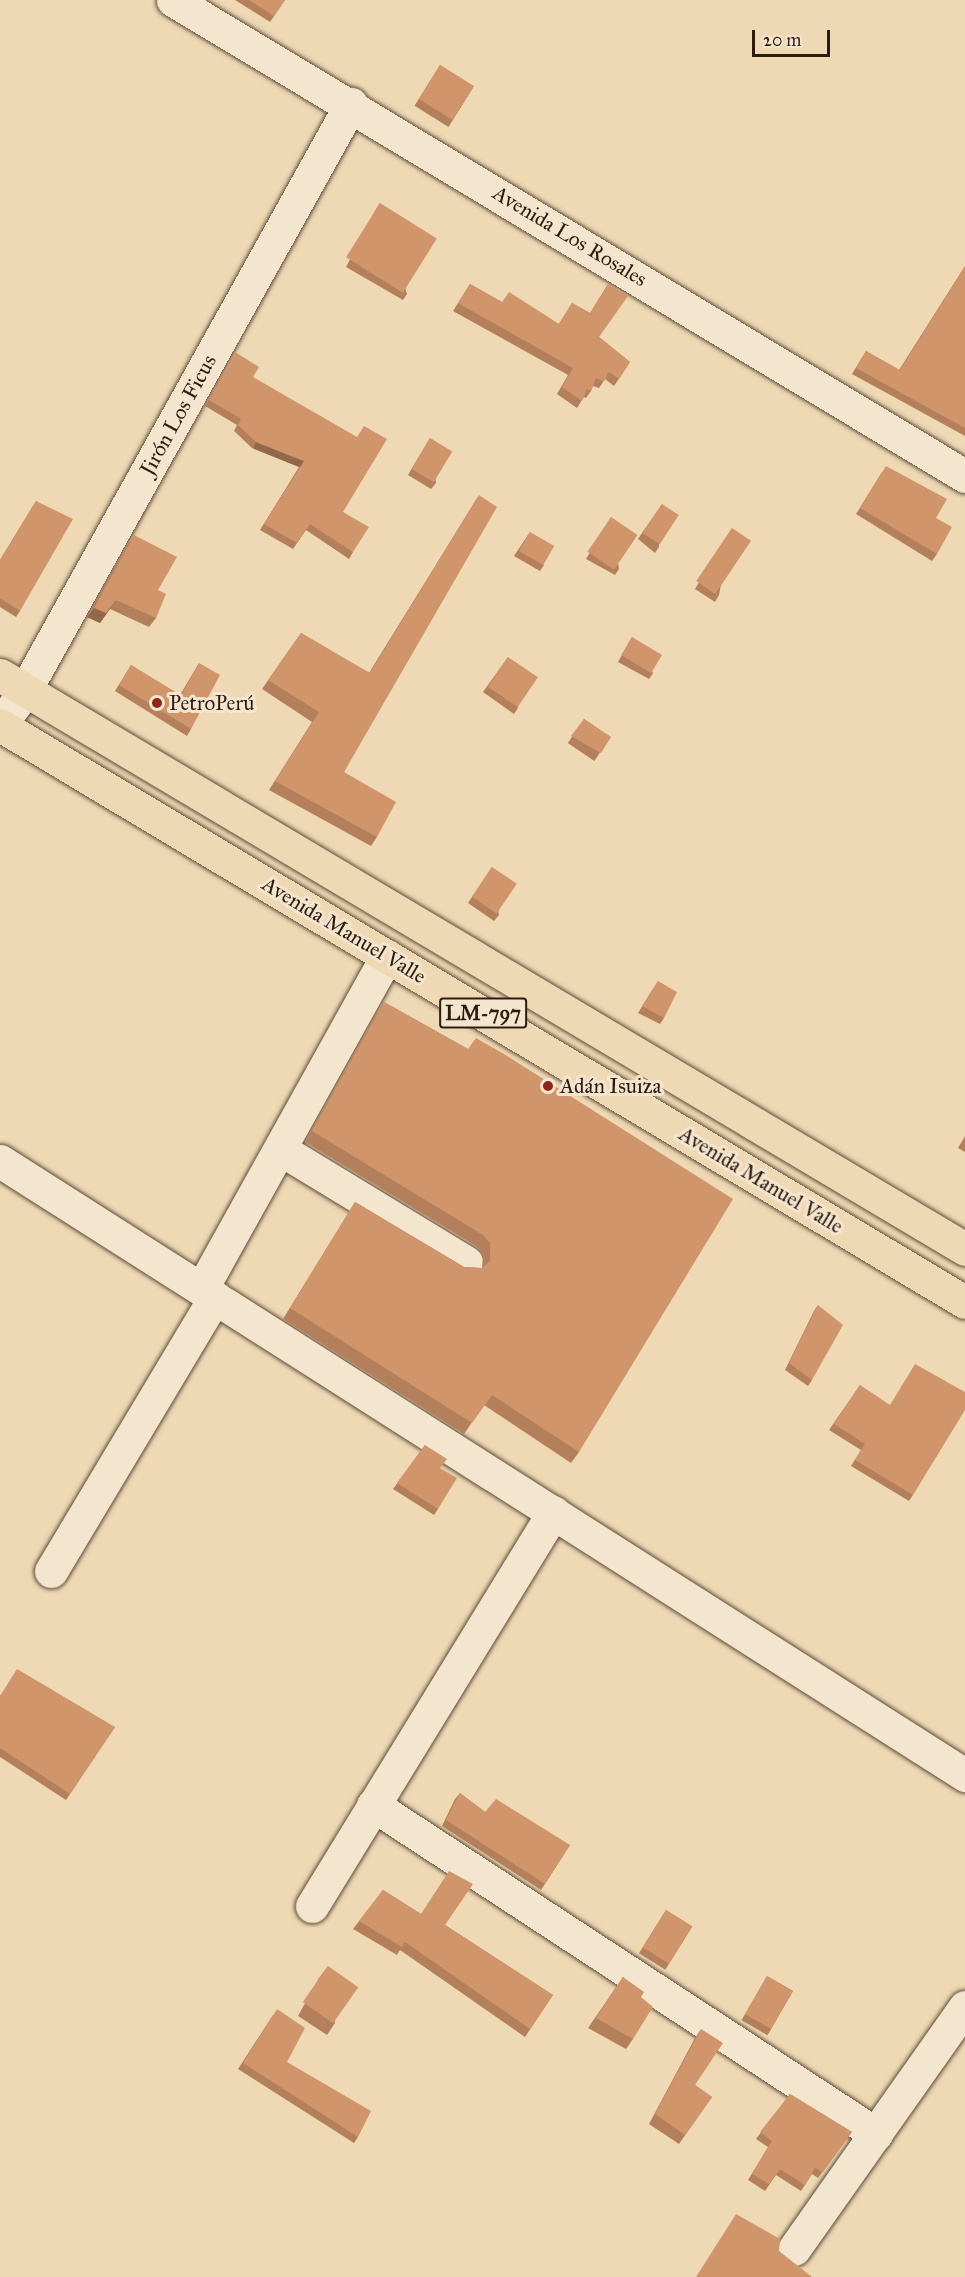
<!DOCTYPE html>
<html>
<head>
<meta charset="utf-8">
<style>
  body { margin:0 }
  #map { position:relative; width:965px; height:2277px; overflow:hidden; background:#eed9b4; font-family:"IM FELL Great Primer",serif }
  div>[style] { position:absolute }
  .roads { filter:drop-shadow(0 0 2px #5e4b3a) drop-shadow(0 0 2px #5e4b3a) }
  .minor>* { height:33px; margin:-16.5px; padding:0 16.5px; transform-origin:16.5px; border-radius:16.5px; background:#f4e6ce }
  .major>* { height:33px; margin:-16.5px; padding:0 16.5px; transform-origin:16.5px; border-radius:16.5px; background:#eed9b4 }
  .wall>* { inset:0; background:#b4805c; transform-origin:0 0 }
  .shaded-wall>* { inset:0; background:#92684b; transform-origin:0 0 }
  .building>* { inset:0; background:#d1956b; transform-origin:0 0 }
  .dots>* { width:16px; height:16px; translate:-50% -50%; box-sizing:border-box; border:3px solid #f4e6ce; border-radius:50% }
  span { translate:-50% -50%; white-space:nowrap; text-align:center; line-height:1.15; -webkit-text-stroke:6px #f4e6ce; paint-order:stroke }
  .shield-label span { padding:2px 4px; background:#f4e6ce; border:2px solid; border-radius:4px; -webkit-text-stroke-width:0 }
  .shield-label { font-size:20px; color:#2e1c11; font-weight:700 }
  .street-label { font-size:21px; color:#2e1c11 }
  .poi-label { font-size:21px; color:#2e1c11 }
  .left { translate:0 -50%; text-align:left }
  .scale { position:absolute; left:752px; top:30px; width:78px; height:27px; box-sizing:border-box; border:3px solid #2e1c11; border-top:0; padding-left:8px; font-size:18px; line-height:21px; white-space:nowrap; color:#2e1c11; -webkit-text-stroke:4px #f4e6ce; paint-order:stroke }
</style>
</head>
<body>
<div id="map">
  <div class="roads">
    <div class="minor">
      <i style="left:173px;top:0;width:924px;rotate:31.01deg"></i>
      <i style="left:0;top:725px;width:41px;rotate:-54deg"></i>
      <i style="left:24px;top:692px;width:673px;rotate:-60.92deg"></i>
      <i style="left:280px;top:1149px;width:218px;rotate:31.3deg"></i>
      <i style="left:0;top:1161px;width:1144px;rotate:32.47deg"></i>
      <i style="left:202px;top:1288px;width:380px;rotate:-60.9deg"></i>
      <i style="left:51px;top:1571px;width:319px;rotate:-59.1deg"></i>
      <i style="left:373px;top:1805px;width:601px;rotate:33.19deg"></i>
      <i style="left:312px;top:1906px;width:462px;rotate:-58.5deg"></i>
      <i style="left:794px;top:2249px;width:296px;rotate:-54.8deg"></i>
    </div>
    <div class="major">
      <i style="left:0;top:675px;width:1123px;rotate:30.74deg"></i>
      <i style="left:0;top:725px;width:1124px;rotate:30.88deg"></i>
    </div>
  </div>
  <div class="wall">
    <i style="clip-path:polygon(235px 0,285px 0,270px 22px)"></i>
    <i style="left:440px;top:65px;width:40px;height:48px;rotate:32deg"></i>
    <i style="clip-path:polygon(380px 203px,407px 294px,403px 300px,346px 267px,376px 209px)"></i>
    <i style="clip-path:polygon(965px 266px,965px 436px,852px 374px,866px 351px,899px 370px)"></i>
    <i style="clip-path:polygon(470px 284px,502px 302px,559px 324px,572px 303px,590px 313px,608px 284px,599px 337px,630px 362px,614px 386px,605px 379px,599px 388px,593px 386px,591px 391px,586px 398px,584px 397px,577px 408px,557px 394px,568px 375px,453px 311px)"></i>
    <i style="clip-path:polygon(235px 352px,253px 377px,343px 512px,353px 552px,349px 559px,306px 530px,293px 549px,260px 530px,299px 467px,252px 448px,234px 431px,237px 425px,205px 406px)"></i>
    <i style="clip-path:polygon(430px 438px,436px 483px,431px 489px,408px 475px)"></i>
    <i style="clip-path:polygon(882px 472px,936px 518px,937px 554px,932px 561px,856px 514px)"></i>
    <i style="clip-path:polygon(479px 495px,344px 772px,377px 837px,371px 846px,269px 790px,312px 722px,262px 689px,301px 633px,369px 673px)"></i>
    <i style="clip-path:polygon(36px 501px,20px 611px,16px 617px,0 607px,0 560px)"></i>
    <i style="clip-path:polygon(662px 504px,659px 547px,655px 553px,638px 539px)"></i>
    <i style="clip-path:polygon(611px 517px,619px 569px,615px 575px,586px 559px)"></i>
    <i style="clip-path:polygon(732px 528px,719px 595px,715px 602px,695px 589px)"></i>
    <i style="clip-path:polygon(530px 532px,544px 565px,540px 571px,514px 556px)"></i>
    <i style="clip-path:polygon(134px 535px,158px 590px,156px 618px,149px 627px,110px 609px,100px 623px,87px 617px,128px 544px)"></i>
    <i style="clip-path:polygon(632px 637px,653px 673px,649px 679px,618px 662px)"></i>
    <i style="clip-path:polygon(508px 657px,518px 708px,514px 714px,483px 692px)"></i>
    <i style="clip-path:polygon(199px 663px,191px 729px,187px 736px,115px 691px,131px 665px,180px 695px)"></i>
    <i style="left:584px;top:719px;width:32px;height:29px;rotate:34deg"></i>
    <i style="clip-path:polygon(492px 867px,499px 915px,494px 921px,468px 903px)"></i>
    <i style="clip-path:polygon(658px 981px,664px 1018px,660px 1024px,638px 1013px)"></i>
    <i style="clip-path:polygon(384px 1002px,468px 1049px,579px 1452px,571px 1463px,484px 1405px,464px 1434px,283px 1319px,355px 1202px,464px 1267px,482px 1268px,483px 1254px,476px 1246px,305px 1142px,377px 1013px)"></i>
    <i style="clip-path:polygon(965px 1136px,965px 1152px,958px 1148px)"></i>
    <i style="clip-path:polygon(818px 1305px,812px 1380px,808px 1386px,785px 1370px,814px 1311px)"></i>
    <i style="clip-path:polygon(860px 1385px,913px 1495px,909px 1501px,851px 1466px,861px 1450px,829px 1430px)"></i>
    <i style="clip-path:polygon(425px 1445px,440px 1468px,438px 1509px,434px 1515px,393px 1489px)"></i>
    <i style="clip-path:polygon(0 1695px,115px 1727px,66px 1800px,0 1757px)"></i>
    <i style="clip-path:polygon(460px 1793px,485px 1812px,570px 1845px,541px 1890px,442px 1826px,455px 1799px)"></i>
    <i style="clip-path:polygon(383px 1890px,421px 1914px,445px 1925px,553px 1995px,525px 2037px,400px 1950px,397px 1955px,353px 1929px)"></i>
    <i style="left:666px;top:1910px;width:31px;height:51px;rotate:32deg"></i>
    <i style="clip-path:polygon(328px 1966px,335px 2023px,327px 2035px,298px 2016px,319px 1978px)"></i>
    <i style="left:767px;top:1976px;width:30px;height:51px;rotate:30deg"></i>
    <i style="clip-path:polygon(623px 1977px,641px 1997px,633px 2039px,626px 2049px,588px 2028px)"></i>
    <i style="clip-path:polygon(273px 2015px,287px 2062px,358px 2137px,354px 2143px,238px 2069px)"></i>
    <i style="clip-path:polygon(701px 2029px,695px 2085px,712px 2097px,679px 2144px,649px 2124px,695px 2038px)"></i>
    <i style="clip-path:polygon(790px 2094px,852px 2132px,818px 2178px,812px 2174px,801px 2191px,776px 2175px,765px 2191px,748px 2180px,768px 2147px,756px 2139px)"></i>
  </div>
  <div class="shaded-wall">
    <i style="left:256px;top:442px;width:52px;height:7px;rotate:22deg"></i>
    <i style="clip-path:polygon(116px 600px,100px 623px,87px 617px,94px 608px)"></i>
  </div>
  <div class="building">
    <i style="clip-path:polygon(249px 0,285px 0,274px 16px)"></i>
    <i style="left:440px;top:65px;width:40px;height:40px;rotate:32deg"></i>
    <i style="left:380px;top:203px;width:67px;height:64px;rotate:32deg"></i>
    <i style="clip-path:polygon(965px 267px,965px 428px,856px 368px,866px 351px,900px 370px)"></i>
    <i style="clip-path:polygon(470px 284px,502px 302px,509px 292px,559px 324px,572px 303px,590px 314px,608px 284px,628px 296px,599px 337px,630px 362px,619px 379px,609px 372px,604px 381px,596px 378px,591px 391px,587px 389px,582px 401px,562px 387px,573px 368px,458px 303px)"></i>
    <i style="clip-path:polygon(235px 352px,259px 367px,253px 377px,357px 437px,364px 426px,387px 439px,343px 512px,369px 527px,353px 552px,310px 524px,297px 543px,264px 524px,304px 461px,256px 442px,238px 425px,241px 419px,209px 400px)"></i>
    <i style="left:430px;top:438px;width:26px;height:36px;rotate:31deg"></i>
    <i style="clip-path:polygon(886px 466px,947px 499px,936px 518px,952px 527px,937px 554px,860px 508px)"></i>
    <i style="clip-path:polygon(479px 495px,497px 507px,344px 772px,396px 802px,377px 837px,275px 781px,319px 712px,268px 680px,301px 633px,370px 673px)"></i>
    <i style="clip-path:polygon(36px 501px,73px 519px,20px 611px,0 598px,0 560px)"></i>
    <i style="left:662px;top:504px;width:20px;height:35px;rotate:33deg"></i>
    <i style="left:611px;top:517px;width:32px;height:42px;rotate:34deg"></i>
    <i style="left:732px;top:528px;width:23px;height:64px;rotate:34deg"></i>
    <i style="left:530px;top:532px;width:28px;height:22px;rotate:30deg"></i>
    <i style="clip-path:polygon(134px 535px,177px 557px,158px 590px,166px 594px,156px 618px,116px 600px,106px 613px,94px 608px)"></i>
    <i style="left:632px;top:637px;width:35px;height:21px;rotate:31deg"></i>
    <i style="left:508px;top:657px;width:36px;height:36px;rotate:34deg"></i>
    <i style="clip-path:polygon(199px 663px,220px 675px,191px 729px,119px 685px,131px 665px,181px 696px)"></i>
    <i style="clip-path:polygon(584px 719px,611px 737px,601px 753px,571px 736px)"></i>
    <i style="left:492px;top:867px;width:30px;height:36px;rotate:34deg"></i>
    <i style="clip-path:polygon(658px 981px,677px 992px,664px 1018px,642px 1006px)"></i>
    <i style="clip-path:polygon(384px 1002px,468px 1049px,476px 1038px,504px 1054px,733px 1199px,579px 1452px,492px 1395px,472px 1423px,290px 1308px,355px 1202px,464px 1267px,482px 1268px,490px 1261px,490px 1243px,483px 1235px,312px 1131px)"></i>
    <i style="clip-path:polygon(818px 1305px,843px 1325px,812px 1380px,789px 1363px)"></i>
    <i style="clip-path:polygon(915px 1364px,965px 1392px,965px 1410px,913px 1495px,855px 1460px,865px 1444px,834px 1424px,860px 1385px,890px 1405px)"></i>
    <i style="clip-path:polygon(425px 1445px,447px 1459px,440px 1468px,457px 1478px,438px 1509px,397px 1483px)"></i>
    <i style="clip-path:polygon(17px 1669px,115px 1727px,70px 1794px,0 1748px,0 1696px)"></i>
    <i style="clip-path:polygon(460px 1793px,485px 1812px,496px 1799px,570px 1845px,545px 1884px,446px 1820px)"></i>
    <i style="clip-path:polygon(449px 1871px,473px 1884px,445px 1925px,553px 1995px,530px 2029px,405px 1942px,402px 1947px,359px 1921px,383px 1890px,421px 1914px)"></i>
    <i style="left:666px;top:1910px;width:31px;height:44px;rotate:32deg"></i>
    <i style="left:328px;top:1966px;width:37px;height:44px;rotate:35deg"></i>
    <i style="left:767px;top:1976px;width:30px;height:44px;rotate:30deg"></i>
    <i style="clip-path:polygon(623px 1977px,644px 1992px,641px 1997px,653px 2007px,633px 2039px,596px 2018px)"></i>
    <i style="clip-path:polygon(277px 2009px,305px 2028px,287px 2062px,371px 2111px,358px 2137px,243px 2063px)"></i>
    <i style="clip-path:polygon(701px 2029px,723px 2043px,695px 2085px,712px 2097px,685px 2135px,655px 2114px)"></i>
    <i style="clip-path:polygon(790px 2094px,852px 2132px,823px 2172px,815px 2168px,805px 2185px,780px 2169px,769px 2184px,752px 2174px,772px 2141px,760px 2132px)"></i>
    <i style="clip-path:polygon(736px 2214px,780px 2239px,779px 2251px,812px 2277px,696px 2277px)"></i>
  </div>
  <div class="dots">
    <i style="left:157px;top:703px;background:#8f2418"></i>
    <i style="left:548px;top:1086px;background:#8f2418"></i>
  </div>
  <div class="shield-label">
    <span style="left:483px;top:1013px">LM-797</span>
  </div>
  <div class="street-label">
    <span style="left:570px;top:236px;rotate:31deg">Avenida Los Rosales</span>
    <span style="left:178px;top:415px;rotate:-61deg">Jirón Los Ficus</span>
    <span style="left:344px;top:930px;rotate:31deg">Avenida Manuel Valle</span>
    <span style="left:761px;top:1180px;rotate:31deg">Avenida Manuel Valle</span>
  </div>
  <div class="poi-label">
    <span class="left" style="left:169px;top:703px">PetroPerú</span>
    <span class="left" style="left:560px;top:1086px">Adán Isuiza</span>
  </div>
  <div class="scale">20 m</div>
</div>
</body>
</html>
